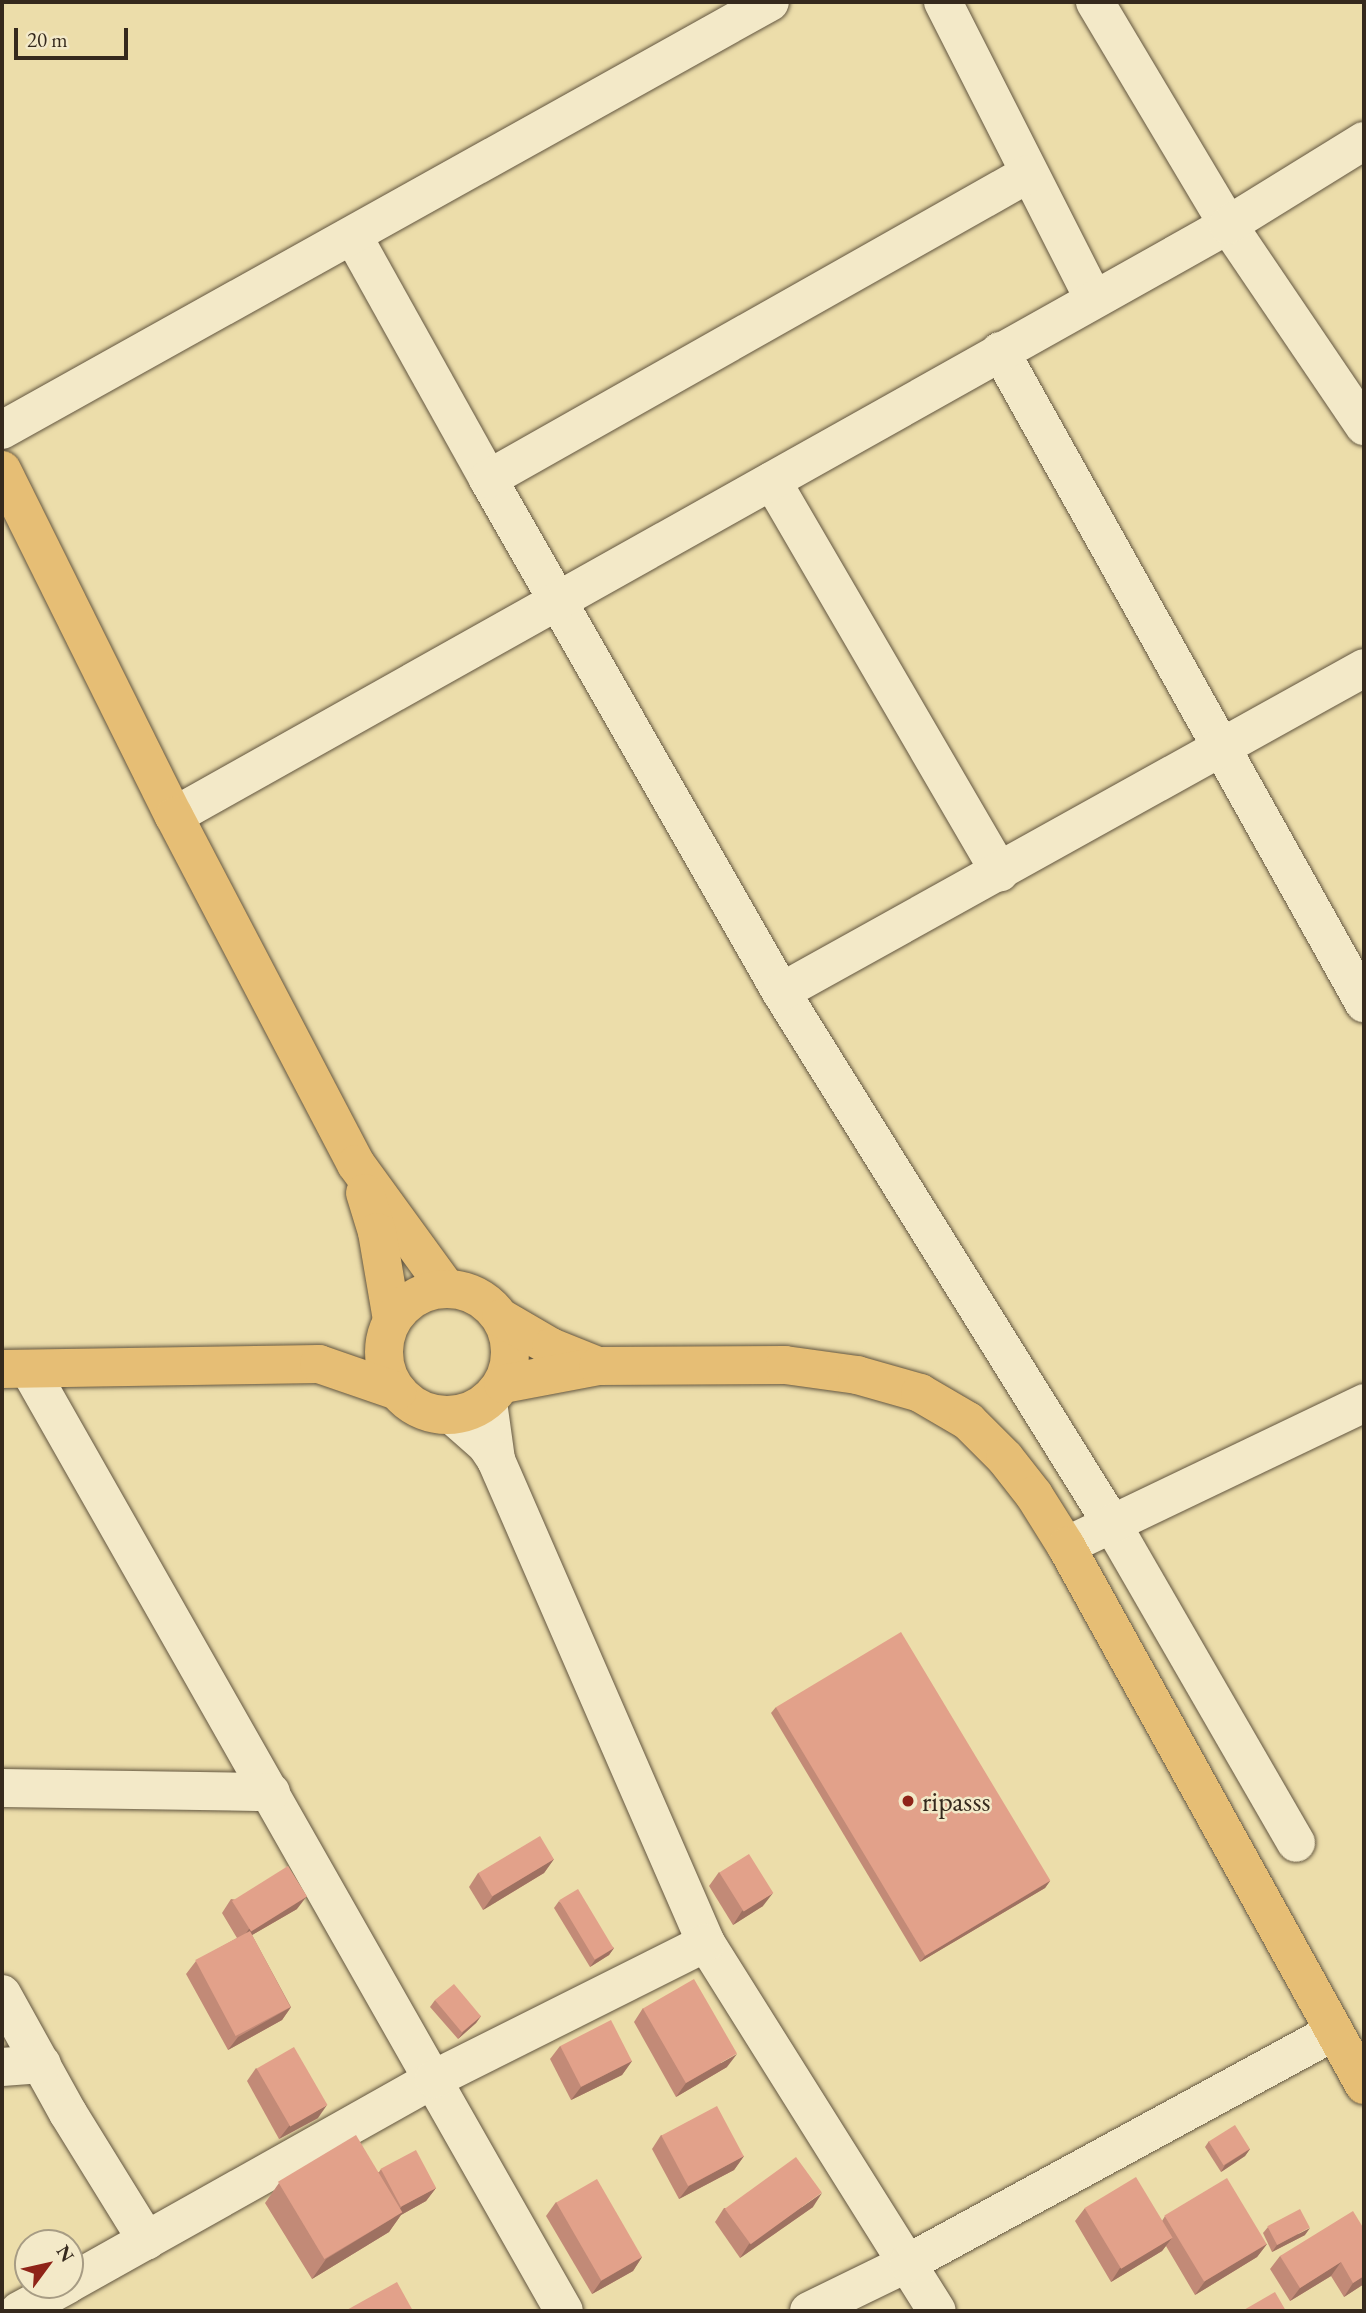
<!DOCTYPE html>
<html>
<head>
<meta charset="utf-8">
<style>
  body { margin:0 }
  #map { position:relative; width:1366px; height:2313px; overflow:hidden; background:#ecddaa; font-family:"EB Garamond",serif }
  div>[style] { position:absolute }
  .roads { filter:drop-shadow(0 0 2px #635640) drop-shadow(0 0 2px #635640) }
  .minor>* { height:38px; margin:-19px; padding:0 19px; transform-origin:19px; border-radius:19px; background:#f3e9c8 }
  .primary>* { height:38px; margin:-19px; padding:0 19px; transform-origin:19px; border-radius:19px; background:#e6be75 }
  .primary>.ring { margin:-19px; padding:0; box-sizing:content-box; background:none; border:38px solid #e6be75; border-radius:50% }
  .wall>* { inset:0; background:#c28a77 }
  .shaded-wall>* { inset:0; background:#9e7161 }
  .building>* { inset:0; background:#e2a18a; transform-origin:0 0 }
  .dots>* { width:19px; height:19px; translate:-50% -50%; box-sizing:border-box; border:4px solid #f3e9c8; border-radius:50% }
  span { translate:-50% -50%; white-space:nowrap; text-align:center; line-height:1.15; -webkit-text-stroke:5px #f3e9c8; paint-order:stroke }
  .poi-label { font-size:28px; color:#35291d }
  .left { translate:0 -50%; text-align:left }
  .frame { position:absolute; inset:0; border:4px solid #35291d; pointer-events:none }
  .north { position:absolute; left:14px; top:2229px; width:70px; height:70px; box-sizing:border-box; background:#f3e9c8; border:2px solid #a79c84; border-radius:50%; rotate:57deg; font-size:19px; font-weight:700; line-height:28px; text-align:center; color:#35291d }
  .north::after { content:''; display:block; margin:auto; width:24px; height:32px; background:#8f2418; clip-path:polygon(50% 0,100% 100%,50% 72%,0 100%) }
  .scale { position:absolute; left:14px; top:28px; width:114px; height:32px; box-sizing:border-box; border:4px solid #35291d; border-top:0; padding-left:9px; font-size:21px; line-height:24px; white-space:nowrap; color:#35291d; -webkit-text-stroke:5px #f3e9c8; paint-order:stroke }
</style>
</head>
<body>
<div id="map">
  <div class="roads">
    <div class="minor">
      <i style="left:943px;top:2px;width:332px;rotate:63.1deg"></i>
      <i style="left:1095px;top:2px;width:260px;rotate:59.2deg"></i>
      <i style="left:1228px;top:225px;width:243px;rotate:55.9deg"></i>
      <i style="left:353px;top:236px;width:278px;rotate:60.9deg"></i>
      <i style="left:488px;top:479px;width:591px;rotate:60.27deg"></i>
      <i style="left:781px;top:992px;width:627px;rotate:58.11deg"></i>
      <i style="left:1112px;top:1524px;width:368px;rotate:60deg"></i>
      <i style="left:1000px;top:351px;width:747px;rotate:60.83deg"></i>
      <i style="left:2px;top:430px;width:879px;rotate:-29.13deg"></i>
      <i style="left:488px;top:479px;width:620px;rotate:-29.46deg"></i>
      <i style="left:772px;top:481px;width:453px;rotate:59.8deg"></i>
      <i style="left:174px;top:816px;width:1208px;rotate:-29.28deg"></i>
      <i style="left:1228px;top:225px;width:160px;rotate:-31.7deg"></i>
      <i style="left:781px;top:992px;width:667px;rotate:-29.06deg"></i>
      <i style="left:29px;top:1369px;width:1083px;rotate:60.41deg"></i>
      <i style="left:488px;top:1402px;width:59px;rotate:82.1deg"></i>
      <i style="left:452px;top:1415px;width:45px;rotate:41.4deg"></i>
      <i style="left:486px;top:1445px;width:18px;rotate:56deg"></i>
      <i style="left:496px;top:1460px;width:527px;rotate:66.5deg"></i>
      <i style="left:706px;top:1943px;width:434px;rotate:57.9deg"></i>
      <i style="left:1066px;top:1546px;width:331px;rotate:-25.6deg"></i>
      <i style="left:2px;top:1788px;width:269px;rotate:0.9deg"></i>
      <i style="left:2px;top:1994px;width:136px;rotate:61deg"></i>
      <i style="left:68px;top:2113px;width:150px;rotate:58.3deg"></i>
      <i style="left:2px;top:2067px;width:40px;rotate:-4.3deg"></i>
      <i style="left:70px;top:2283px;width:417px;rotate:-29.3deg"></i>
      <i style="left:434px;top:2079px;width:304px;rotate:-26.6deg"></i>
      <i style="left:19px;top:2311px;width:55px;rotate:-28.4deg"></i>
      <i style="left:809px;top:2311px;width:110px;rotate:-25.9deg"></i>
      <i style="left:908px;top:2263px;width:485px;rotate:-28.5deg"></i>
    </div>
    <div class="primary">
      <i style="left:2px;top:470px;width:386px;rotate:63.6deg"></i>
      <i style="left:174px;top:816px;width:393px;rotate:62.4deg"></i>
      <i style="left:356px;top:1164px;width:153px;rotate:54deg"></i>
      <i style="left:365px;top:1193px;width:41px;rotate:72.9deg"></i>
      <i style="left:377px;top:1232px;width:89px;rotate:80.3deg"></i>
      <i class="ring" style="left:384px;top:1289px;width:88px;height:88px"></i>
      <i style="left:501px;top:1318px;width:58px;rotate:30.1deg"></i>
      <i style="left:551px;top:1347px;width:51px;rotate:22deg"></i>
      <i style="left:2px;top:1369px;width:317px;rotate:-0.9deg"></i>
      <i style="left:319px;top:1364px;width:83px;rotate:19.1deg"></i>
      <i style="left:503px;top:1384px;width:97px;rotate:-10.7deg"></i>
      <i style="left:598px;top:1366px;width:187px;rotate:-0.3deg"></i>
      <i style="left:785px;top:1365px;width:73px;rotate:7.9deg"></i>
      <i style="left:857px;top:1375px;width:66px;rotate:15.9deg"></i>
      <i style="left:920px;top:1393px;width:56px;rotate:30.3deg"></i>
      <i style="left:968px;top:1421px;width:52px;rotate:45deg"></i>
      <i style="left:1005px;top:1458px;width:47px;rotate:51.9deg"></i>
      <i style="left:1034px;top:1495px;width:60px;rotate:57.9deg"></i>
      <i style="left:1066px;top:1546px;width:616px;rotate:61.06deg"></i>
    </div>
  </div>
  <div class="wall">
    <i style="clip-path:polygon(776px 1707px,1050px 1881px,1045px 1888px,920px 1962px,771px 1713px)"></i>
    <i style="clip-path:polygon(554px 1859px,544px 1873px,483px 1910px,469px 1887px,478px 1873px)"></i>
    <i style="clip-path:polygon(719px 1872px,763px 1906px,733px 1925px,709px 1886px)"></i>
    <i style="clip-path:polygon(231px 1899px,297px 1909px,252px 1935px,291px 2007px,282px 2020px,228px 2050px,186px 1974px,196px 1961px,237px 1938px,222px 1913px)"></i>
    <i style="clip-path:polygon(559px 1901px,614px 1948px,609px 1955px,590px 1967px,554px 1908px)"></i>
    <i style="clip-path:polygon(435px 2000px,481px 2016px,476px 2023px,458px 2039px,430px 2007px)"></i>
    <i style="clip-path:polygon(643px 2008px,727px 2067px,676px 2097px,634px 2022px)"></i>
    <i style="clip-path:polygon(560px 2046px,632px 2061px,622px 2075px,571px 2100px,550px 2059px)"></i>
    <i style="clip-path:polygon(256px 2068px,318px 2118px,279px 2139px,247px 2081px)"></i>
    <i style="clip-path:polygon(661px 2135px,744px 2156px,734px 2170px,679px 2199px,652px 2149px)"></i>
    <i style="clip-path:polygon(1209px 2141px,1250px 2149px,1245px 2156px,1221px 2172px,1205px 2147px)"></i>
    <i style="clip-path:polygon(381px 2169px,436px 2188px,426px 2201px,401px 2215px,389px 2232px,312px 2279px,265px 2203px,279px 2183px,379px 2172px)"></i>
    <i style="clip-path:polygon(556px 2202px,642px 2257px,633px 2271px,592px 2294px,546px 2216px)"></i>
    <i style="clip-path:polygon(813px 2207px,740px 2258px,715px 2222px,724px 2208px)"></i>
    <i style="clip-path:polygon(1085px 2208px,1162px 2221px,1165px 2216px,1267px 2244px,1257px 2257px,1195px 2295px,1166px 2246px,1162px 2251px,1111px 2282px,1075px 2221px)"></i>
    <i style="clip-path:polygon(1268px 2227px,1305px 2235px,1272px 2252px,1263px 2233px)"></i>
    <i style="clip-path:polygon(1364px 2229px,1364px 2284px,1344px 2297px,1331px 2276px,1290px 2301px,1270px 2269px,1280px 2256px)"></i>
  </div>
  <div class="shaded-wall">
    <i style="clip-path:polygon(554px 1859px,544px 1873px,483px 1910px,493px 1896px)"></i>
    <i style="clip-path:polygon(1050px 1881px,1045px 1888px,920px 1962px,925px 1956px)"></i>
    <i style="clip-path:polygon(773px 1893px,763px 1906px,733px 1925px,742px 1911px)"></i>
    <i style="clip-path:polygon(307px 1896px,297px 1909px,240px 1942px,249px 1929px)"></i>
    <i style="clip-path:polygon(614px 1948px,609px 1955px,590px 1967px,595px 1960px)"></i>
    <i style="clip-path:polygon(291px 2007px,282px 2020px,228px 2050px,238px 2037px)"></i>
    <i style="clip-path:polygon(481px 2016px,476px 2023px,458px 2039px,463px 2032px)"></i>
    <i style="clip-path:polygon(737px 2054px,727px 2067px,676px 2097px,686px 2083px)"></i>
    <i style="clip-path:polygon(632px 2061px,622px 2075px,571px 2100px,581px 2087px)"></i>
    <i style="clip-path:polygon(327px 2105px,318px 2118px,279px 2139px,289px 2126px)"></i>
    <i style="clip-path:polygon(1250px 2149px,1245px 2156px,1221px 2172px,1225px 2165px)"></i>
    <i style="clip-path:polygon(744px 2156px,734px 2170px,679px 2199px,689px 2186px)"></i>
    <i style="clip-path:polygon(436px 2188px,426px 2201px,401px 2215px,389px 2232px,312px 2279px,326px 2259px,393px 2218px,402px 2206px)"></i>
    <i style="clip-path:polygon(822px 2193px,813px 2207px,740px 2258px,749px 2244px)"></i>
    <i style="clip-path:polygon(1310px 2228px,1305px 2235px,1272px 2252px,1277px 2245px)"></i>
    <i style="clip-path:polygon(1172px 2238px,1162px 2251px,1111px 2282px,1120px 2268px)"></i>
    <i style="clip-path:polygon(1267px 2244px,1257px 2257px,1195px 2295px,1205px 2281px)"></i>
    <i style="clip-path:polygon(642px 2257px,633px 2271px,592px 2294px,601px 2281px)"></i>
    <i style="clip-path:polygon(1341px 2262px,1331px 2276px,1290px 2301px,1300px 2288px)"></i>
    <i style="clip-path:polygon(1364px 2276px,1364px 2284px,1344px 2297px,1353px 2283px)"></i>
  </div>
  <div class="building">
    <i style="left:901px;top:1632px;width:290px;height:146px;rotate:59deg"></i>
    <i style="left:540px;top:1836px;width:27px;height:72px;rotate:59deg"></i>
    <i style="left:749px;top:1854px;width:46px;height:35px;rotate:58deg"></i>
    <i style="left:288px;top:1866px;width:36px;height:66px;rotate:58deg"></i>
    <i style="left:578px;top:1889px;width:69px;height:22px;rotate:59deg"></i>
    <i style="left:250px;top:1931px;width:86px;height:62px;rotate:62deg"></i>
    <i style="left:694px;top:1979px;width:86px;height:59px;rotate:60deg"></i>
    <i style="left:454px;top:1984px;width:42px;height:25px;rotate:50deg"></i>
    <i style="left:611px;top:2020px;width:46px;height:57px;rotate:63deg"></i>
    <i style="left:294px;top:2047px;width:67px;height:43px;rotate:60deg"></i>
    <i style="left:717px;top:2106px;width:57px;height:63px;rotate:62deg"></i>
    <i style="left:1235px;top:2125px;width:28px;height:31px;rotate:58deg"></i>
    <i style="left:356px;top:2135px;width:90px;height:91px;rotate:59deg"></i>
    <i style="left:416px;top:2150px;width:43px;height:40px;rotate:62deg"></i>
    <i style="left:796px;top:2157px;width:44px;height:88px;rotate:54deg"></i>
    <i style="left:1136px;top:2177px;width:71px;height:60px;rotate:59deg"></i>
    <i style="left:1227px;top:2178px;width:77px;height:73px;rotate:59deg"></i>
    <i style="left:597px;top:2179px;width:90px;height:47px;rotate:60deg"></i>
    <i style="left:1300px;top:2209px;width:21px;height:37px;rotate:62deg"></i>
    <i style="clip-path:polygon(1353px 2211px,1364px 2229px,1364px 2276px,1353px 2283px,1341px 2262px,1300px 2288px,1280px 2256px)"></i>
    <i style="clip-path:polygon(397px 2282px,413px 2311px,345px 2311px)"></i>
    <i style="clip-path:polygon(1275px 2292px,1286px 2311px,1242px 2311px)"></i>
  </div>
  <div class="dots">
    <i style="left:908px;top:1801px;background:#8f2418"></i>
  </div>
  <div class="poi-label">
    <span class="left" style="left:922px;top:1801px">ripasss</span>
  </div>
  <div class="frame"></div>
  <div class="north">N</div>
  <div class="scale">20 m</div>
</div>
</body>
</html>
